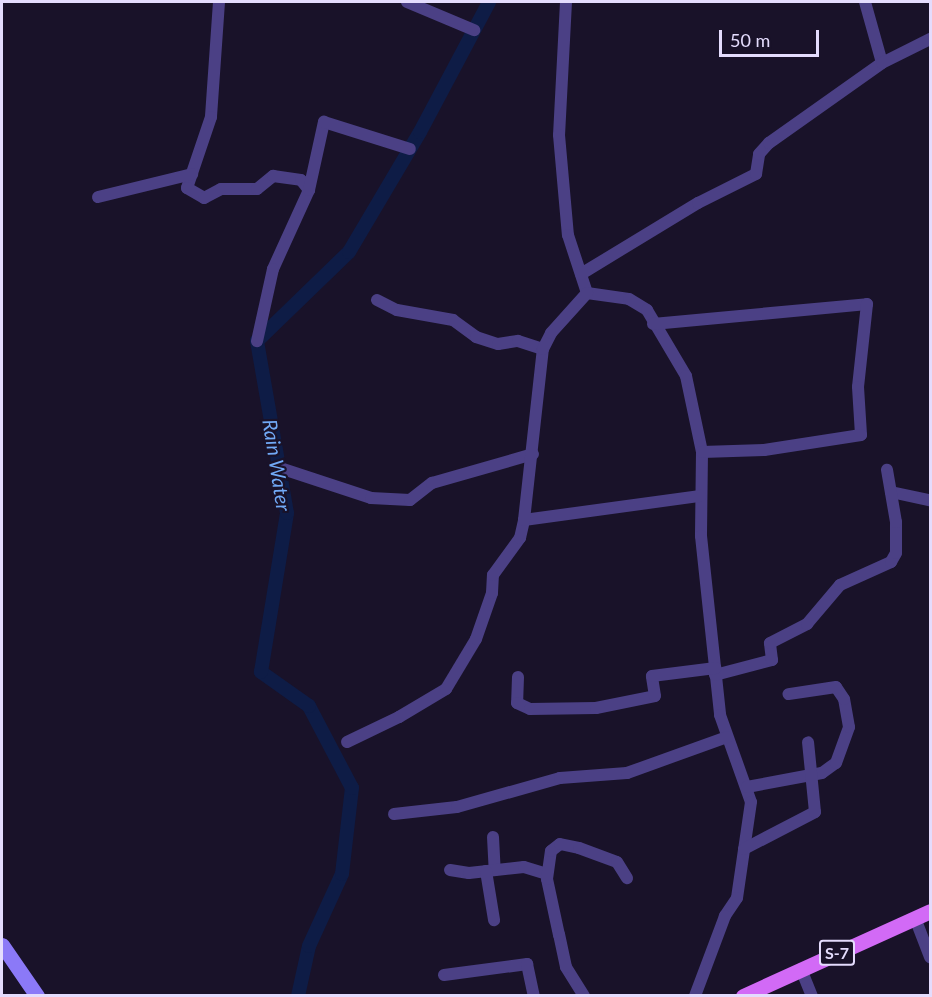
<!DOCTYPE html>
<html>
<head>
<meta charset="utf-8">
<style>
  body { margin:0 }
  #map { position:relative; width:932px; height:997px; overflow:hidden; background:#191229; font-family:Lato,sans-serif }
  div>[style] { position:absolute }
  .canal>* { height:14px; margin:-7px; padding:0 7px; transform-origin:7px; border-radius:7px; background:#0e1c46 }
  .street>* { height:12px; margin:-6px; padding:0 6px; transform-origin:6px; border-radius:6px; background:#4b4085 }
  .secondary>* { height:15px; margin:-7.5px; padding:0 7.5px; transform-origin:7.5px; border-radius:7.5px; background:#8b79f7 }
  .primary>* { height:15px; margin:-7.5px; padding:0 7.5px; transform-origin:7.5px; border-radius:7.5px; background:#d26af6 }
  span { translate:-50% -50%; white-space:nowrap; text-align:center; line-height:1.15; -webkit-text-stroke:4.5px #191229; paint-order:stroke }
  .shield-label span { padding:2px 4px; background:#191229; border:2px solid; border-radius:4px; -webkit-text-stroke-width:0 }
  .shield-label { font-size:16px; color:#e4dcfd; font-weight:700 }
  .water-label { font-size:20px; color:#71a9f6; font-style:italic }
  .frame { position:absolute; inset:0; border:3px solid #e4dcfd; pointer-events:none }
  .scale { position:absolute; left:719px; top:30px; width:100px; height:27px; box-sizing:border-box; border:3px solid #e4dcfd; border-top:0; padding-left:8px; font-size:18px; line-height:21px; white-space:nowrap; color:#e4dcfd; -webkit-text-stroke:4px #191229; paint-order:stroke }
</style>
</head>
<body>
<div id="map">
  <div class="canal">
    <i style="left:298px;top:996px;width:51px;rotate:-77.6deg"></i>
    <i style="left:309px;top:946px;width:79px;rotate:-65.4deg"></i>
    <i style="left:342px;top:874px;width:87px;rotate:-83.4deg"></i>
    <i style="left:352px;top:788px;width:93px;rotate:-117.7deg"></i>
    <i style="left:309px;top:706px;width:59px;rotate:-144.7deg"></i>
    <i style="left:261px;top:672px;width:161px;rotate:-80.7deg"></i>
    <i style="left:287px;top:513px;width:175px;rotate:-99.9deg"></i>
    <i style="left:257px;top:341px;width:128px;rotate:-44.1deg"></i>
    <i style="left:349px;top:252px;width:139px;rotate:-59.4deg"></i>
    <i style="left:420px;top:132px;width:147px;rotate:-62deg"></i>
  </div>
  <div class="street">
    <i style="left:219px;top:2px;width:115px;rotate:94deg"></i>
    <i style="left:211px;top:117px;width:75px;rotate:108.7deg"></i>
    <i style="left:187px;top:188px;width:20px;rotate:30deg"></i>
    <i style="left:204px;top:198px;width:19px;rotate:-28deg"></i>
    <i style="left:221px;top:189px;width:36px"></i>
    <i style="left:257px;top:189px;width:21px;rotate:-39deg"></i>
    <i style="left:273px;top:176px;width:28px;rotate:8deg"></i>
    <i style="left:301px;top:180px;width:13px;rotate:51deg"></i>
    <i style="left:309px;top:190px;width:87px;rotate:114.5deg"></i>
    <i style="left:273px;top:269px;width:74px;rotate:102.5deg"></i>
    <i style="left:407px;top:2px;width:73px;rotate:22.7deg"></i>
    <i style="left:566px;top:2px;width:133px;rotate:93deg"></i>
    <i style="left:559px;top:135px;width:100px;rotate:84.9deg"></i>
    <i style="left:568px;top:235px;width:61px;rotate:71.9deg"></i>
    <i style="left:587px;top:293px;width:42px;rotate:8.1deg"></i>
    <i style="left:629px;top:299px;width:21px;rotate:31deg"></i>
    <i style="left:647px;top:310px;width:77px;rotate:59.4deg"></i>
    <i style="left:686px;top:376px;width:78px;rotate:78.1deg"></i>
    <i style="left:702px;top:452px;width:84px;rotate:90.7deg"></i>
    <i style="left:701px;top:536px;width:180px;rotate:83.9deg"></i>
    <i style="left:720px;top:715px;width:92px;rotate:70.4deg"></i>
    <i style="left:751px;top:802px;width:97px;rotate:98.3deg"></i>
    <i style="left:737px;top:898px;width:22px;rotate:124deg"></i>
    <i style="left:725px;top:916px;width:85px;rotate:110.6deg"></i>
    <i style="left:865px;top:2px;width:63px;rotate:74.4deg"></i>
    <i style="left:309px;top:190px;width:70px;rotate:-77.6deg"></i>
    <i style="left:324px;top:122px;width:90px;rotate:17.4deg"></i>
    <i style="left:98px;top:197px;width:97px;rotate:-13.7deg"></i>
    <i style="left:581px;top:274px;width:137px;rotate:-31.3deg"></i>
    <i style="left:698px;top:203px;width:65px;rotate:-26.6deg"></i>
    <i style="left:756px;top:174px;width:20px;rotate:-81deg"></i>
    <i style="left:759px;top:154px;width:15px;rotate:-48deg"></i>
    <i style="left:769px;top:143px;width:138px;rotate:-35.3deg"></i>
    <i style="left:882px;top:63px;width:54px;rotate:-26.6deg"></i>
    <i style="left:377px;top:300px;width:22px;rotate:27deg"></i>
    <i style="left:397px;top:310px;width:57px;rotate:10.1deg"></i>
    <i style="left:453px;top:320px;width:29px;rotate:36deg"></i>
    <i style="left:476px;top:337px;width:23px;rotate:18deg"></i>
    <i style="left:498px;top:344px;width:20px;rotate:-9deg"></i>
    <i style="left:518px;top:341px;width:26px;rotate:18deg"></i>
    <i style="left:653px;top:324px;width:215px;rotate:-5.3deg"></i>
    <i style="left:867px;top:304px;width:83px;rotate:96.2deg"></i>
    <i style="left:858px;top:387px;width:48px;rotate:86.4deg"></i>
    <i style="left:861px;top:435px;width:98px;rotate:171.2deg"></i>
    <i style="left:764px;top:450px;width:62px;rotate:178.2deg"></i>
    <i style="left:280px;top:468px;width:96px;rotate:18.2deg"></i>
    <i style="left:371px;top:498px;width:39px;rotate:3deg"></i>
    <i style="left:410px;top:500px;width:28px;rotate:-38deg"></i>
    <i style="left:432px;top:483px;width:105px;rotate:-16deg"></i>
    <i style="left:891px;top:492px;width:40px;rotate:12deg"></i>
    <i style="left:524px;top:520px;width:178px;rotate:-7.8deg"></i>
    <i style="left:715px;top:675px;width:59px;rotate:-14.7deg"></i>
    <i style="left:772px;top:660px;width:17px;rotate:-97deg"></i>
    <i style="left:770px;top:643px;width:42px;rotate:-27.2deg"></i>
    <i style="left:807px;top:624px;width:51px;rotate:-49.8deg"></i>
    <i style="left:840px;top:585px;width:56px;rotate:-24.3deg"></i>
    <i style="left:891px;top:562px;width:10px;rotate:-61deg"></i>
    <i style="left:896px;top:553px;width:31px;rotate:-90deg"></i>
    <i style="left:896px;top:522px;width:53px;rotate:-99.8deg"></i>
    <i style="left:518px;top:677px;width:26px;rotate:92deg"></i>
    <i style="left:517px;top:703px;width:14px;rotate:25deg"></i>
    <i style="left:530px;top:709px;width:66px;rotate:-0.9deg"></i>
    <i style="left:596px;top:708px;width:60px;rotate:-11.5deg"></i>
    <i style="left:655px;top:696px;width:20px;rotate:-99deg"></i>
    <i style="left:652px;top:676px;width:64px;rotate:-7.2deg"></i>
    <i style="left:347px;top:742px;width:58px;rotate:-25.7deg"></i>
    <i style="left:399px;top:717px;width:55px;rotate:-30.8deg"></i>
    <i style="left:446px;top:689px;width:58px;rotate:-59deg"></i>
    <i style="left:476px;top:639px;width:49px;rotate:-70.8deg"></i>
    <i style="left:492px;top:593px;width:18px;rotate:-87deg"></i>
    <i style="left:493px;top:575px;width:46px;rotate:-53.9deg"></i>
    <i style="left:520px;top:538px;width:18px;rotate:-77deg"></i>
    <i style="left:524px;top:520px;width:172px;rotate:-83.7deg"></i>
    <i style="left:543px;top:349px;width:18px;rotate:-63deg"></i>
    <i style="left:551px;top:333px;width:54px;rotate:-48deg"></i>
    <i style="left:747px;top:787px;width:76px;rotate:-10.6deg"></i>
    <i style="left:822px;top:773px;width:17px;rotate:-36deg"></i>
    <i style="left:836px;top:763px;width:38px;rotate:-70deg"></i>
    <i style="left:849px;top:727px;width:28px;rotate:-100deg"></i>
    <i style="left:844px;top:699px;width:14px;rotate:-124deg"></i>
    <i style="left:836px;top:687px;width:48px;rotate:171.5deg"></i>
    <i style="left:394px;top:814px;width:63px;rotate:-6.3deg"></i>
    <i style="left:457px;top:807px;width:107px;rotate:-15.7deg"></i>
    <i style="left:560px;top:778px;width:67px;rotate:-4.3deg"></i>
    <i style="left:627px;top:773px;width:106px;rotate:-19.8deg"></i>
    <i style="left:493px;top:837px;width:33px;rotate:87deg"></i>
    <i style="left:744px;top:849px;width:80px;rotate:-27.5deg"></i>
    <i style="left:815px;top:812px;width:70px;rotate:-95.7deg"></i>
    <i style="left:450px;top:870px;width:19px;rotate:9deg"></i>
    <i style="left:469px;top:873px;width:55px;rotate:-6.2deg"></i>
    <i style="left:524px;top:867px;width:24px;rotate:17deg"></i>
    <i style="left:486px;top:871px;width:50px;rotate:80.7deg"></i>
    <i style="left:915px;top:918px;width:42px;rotate:69deg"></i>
    <i style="left:801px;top:969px;width:29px;rotate:68deg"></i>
    <i style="left:444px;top:975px;width:84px;rotate:-7.5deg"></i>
    <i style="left:527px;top:964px;width:33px;rotate:78deg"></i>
    <i style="left:584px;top:996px;width:34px;rotate:-122deg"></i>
    <i style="left:566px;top:967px;width:33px;rotate:-102deg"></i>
    <i style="left:559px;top:935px;width:57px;rotate:-102.1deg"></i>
    <i style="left:547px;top:879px;width:28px;rotate:-82deg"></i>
    <i style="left:551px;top:851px;width:11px;rotate:-38deg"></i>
    <i style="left:560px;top:844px;width:19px;rotate:12deg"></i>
    <i style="left:579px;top:848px;width:40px;rotate:20.2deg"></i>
    <i style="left:617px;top:862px;width:19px;rotate:58deg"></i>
  </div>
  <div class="secondary">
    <i style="left:2px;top:945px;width:62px;rotate:55.5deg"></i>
  </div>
  <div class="primary">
    <i style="left:743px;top:996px;width:205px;rotate:-24.4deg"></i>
  </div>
  <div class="shield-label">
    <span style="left:837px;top:953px">S-7</span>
  </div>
  <div class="water-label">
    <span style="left:277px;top:465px;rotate:81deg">Rain Water</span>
  </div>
  <div class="frame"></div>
  <div class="scale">50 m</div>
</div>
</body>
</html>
